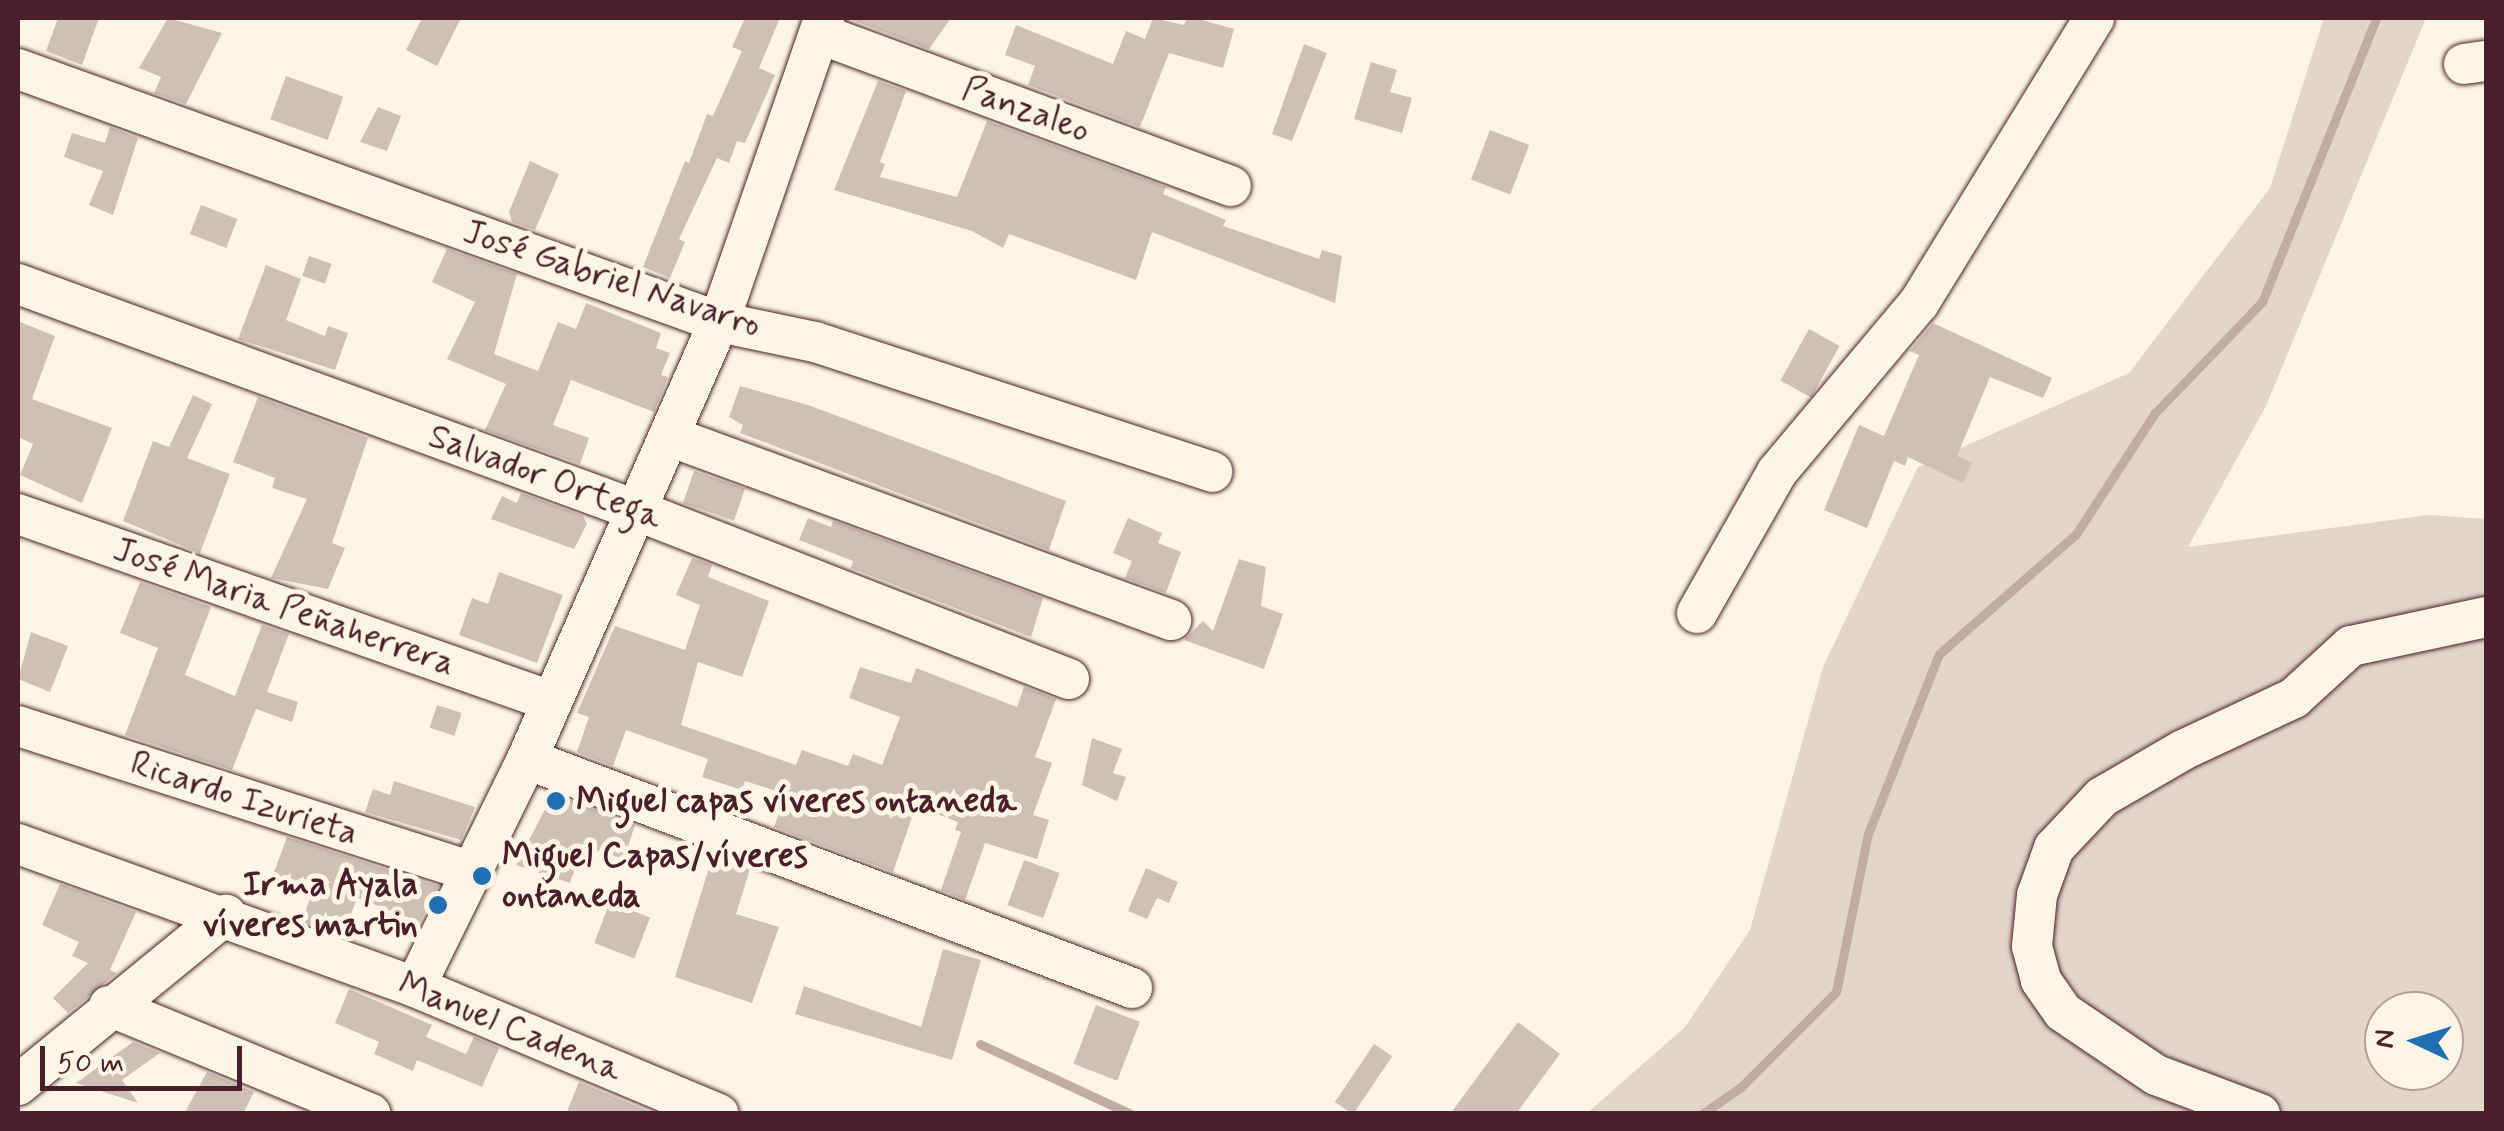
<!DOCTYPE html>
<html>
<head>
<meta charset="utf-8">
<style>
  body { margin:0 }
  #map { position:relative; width:2504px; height:1131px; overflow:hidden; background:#fcf5e5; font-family:Mynerve,sans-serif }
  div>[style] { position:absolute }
  .green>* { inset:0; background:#e2d5ca }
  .stream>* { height:9px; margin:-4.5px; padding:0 4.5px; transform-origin:4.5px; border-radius:4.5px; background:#c0aca5 }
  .building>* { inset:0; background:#cfc0b7; transform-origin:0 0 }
  .roads { filter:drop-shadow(0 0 2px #4a1f2b) drop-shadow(0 0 2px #4a1f2b) }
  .minor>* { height:40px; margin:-20px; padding:0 20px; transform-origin:20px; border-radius:20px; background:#fcf5e5 }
  .dots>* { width:28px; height:28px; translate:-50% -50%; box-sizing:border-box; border:5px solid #fcf5e5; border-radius:50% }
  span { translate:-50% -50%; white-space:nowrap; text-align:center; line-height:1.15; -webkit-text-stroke:10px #fcf5e5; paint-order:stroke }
  .street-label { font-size:35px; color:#4a1f2b }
  .poi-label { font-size:35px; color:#4a1f2b; font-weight:700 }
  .left { translate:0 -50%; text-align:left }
  .right { translate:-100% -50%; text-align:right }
  .frame { position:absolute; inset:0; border:20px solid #4a1f2b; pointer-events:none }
  .north { position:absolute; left:2364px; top:991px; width:100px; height:100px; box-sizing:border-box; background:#fcf5e5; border:2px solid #b59f9b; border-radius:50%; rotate:274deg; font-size:28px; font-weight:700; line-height:40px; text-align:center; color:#4a1f2b }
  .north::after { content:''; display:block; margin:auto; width:35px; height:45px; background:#1f6fb2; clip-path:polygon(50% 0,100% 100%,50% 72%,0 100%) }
  .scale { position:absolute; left:40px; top:1046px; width:202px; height:45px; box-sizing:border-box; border:5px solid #4a1f2b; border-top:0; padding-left:12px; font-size:30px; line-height:35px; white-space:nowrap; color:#4a1f2b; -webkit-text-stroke:8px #fcf5e5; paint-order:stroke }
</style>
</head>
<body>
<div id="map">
  <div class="green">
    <i style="clip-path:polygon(evenodd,2324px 18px,2426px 18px,2266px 406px,2188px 547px,2429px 515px,2486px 519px,2486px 1113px,1586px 1114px,1685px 1027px,1750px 930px,1823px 667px,1918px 467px,2129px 373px,2270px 188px,2324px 18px,2384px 1011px,2444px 1011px,2444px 1071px,2384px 1071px,2384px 1011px)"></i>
  </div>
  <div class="stream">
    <i style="left:980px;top:1044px;width:166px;rotate:24.9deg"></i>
    <i style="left:1702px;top:1114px;width:47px;rotate:-34.7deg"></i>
    <i style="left:1741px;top:1087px;width:134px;rotate:-45deg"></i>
    <i style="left:1836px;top:992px;width:161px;rotate:-78.6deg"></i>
    <i style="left:1868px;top:834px;width:193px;rotate:-68.5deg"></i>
    <i style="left:1939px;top:654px;width:182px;rotate:-41.2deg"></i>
    <i style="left:2076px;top:534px;width:145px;rotate:-56.9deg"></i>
    <i style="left:2155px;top:413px;width:154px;rotate:-46.1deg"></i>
    <i style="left:2262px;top:302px;width:306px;rotate:-68.1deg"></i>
  </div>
  <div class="building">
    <i style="clip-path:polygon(58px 18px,99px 18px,82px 65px,46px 51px)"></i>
    <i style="clip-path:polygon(168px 18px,222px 33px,186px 104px,154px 93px,161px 77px,139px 68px)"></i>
    <i style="clip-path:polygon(422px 18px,461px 18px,437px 66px,406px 50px)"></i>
    <i style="clip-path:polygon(745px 18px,780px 18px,759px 68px,775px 75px,745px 143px,737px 141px,729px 163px,717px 158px,679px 239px,685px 242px,670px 278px,643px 267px,685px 161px,689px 163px,707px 114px,713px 116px,742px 51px,732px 47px)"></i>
    <i style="clip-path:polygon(847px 18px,951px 18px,929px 49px)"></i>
    <i style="clip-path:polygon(1153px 18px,1184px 25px,1187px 18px,1195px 18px,1234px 29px,1223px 68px,1169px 53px,1140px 127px,1028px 85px,1035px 66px,1005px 55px,1016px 25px,1113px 64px,1126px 31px,1145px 39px)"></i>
    <i style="clip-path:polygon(1304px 44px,1327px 53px,1292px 141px,1272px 134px)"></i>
    <i style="clip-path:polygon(1371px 62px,1397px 70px,1390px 92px,1412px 98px,1402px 133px,1354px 119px)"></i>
    <i style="left:286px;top:76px;width:61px;height:46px;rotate:20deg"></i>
    <i style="clip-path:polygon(878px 81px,906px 91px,880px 162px,885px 164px,880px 177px,957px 197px,987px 121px,1166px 187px,1163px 194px,1226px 220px,1223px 226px,1319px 259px,1322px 250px,1342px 256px,1335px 303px,1152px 232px,1136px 280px,1009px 234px,1003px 248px,972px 231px,834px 190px)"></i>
    <i style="clip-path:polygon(378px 107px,401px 116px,387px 151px,360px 142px)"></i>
    <i style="clip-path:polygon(110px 127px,138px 138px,113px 215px,89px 205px,103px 171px,64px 157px,72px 133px,105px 143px)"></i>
    <i style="left:1490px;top:130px;width:42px;height:53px;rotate:21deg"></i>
    <i style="clip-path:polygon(530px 161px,559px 174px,535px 230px,512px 222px,509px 212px)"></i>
    <i style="left:201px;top:205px;width:39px;height:31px;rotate:21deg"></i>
    <i style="clip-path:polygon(447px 249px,517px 274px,494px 354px,538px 371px,558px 322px,576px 329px,586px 303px,661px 333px,656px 348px,670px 353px,661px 375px,668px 377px,654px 412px,571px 380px,553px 425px,589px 438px,580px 464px,485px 430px,506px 384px,447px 359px,475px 302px,432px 282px)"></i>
    <i style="left:309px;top:256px;width:24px;height:21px;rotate:19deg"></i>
    <i style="clip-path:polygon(266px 265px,301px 279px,286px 320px,325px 336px,328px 326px,348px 333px,335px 370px,238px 339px)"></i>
    <i style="clip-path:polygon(18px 321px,55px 336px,32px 399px,112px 428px,82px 503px,20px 475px,33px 444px,18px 437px)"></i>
    <i style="clip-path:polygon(1933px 323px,2052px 378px,2043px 398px,1990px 377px,1957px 456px,1972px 463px,1963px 483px,1908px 457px,1905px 466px,1894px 461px,1867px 528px,1824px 510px,1859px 425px,1884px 436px,1919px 355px,1910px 351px)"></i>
    <i style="left:1809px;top:329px;width:35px;height:59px;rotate:29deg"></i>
    <i style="clip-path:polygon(740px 386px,808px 405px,1066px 501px,1049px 550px,740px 433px,743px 425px,729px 417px)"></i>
    <i style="clip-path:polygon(193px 395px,212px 404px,187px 458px,230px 474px,200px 553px,123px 521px,153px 441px,169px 447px)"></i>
    <i style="clip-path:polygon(258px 397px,368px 438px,332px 543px,345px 548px,328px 589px,271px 578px,307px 499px,272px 488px,275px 478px,233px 462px)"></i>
    <i style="left:694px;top:471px;width:54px;height:34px;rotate:19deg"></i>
    <i style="clip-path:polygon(521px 493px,583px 516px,587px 524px,574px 549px,491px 519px,502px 496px,517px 503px)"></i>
    <i style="clip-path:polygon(808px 518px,831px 527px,833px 521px,1043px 598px,1031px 637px,851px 568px,853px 561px,799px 540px)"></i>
    <i style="clip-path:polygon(1128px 518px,1162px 533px,1158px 543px,1181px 552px,1166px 593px,1125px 578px,1132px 561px,1113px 553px)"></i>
    <i style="clip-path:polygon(692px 558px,712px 565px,708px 577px,769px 601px,742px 677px,698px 662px,681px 725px,796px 765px,802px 750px,848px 766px,853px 754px,882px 765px,900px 717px,849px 698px,860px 667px,911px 683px,916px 668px,1017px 707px,1024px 687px,1056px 699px,1035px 757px,1052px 763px,1033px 815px,1049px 820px,1037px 859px,985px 843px,965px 900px,941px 890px,961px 832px,955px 830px,958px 822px,916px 806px,893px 872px,774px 827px,786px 794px,745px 781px,742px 790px,702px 777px,708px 759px,626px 730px,613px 766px,577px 752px,589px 717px,577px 713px,615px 626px,685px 650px,700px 605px,676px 595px)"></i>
    <i style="clip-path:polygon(1239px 559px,1266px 567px,1261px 606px,1283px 614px,1264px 669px,1184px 640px,1203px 621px,1213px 631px)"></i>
    <i style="clip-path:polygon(499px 572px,563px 595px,537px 663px,459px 635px,472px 598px,488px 604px)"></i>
    <i style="clip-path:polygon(140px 582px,211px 607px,185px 675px,235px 696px,262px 625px,289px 634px,267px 692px,298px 702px,292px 722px,256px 709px,232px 770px,125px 735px,158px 648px,120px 633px)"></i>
    <i style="clip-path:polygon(31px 632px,68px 646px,50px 692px,18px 679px)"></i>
    <i style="left:437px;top:705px;width:26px;height:24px;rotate:18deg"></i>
    <i style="clip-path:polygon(1092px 738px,1122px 749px,1113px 773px,1126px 777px,1117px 801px,1082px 785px)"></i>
    <i style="clip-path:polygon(394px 781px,475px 807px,461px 840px,365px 812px,373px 789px,390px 795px)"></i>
    <i style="clip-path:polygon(553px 794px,635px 825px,624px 859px,583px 846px,570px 883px,516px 865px)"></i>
    <i style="clip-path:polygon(287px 837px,438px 886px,420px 922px,357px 898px,343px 936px,302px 921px,313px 890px,273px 875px)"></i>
    <i style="clip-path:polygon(713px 855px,750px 869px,736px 914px,779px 927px,752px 1003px,675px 977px)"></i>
    <i style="left:1024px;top:860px;width:38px;height:48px;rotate:20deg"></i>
    <i style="clip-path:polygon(1146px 868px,1178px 882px,1169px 903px,1157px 898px,1147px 919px,1128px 911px)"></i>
    <i style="clip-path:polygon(60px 884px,136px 912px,110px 970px,117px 973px,68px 1013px,53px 998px,88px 963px,72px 956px,79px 942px,42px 925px)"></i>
    <i style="left:610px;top:902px;width:43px;height:44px;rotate:21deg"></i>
    <i style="clip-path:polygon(943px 949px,981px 960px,952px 1060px,795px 1014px,804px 986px,921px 1027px)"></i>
    <i style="clip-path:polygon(349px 989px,432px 1025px,426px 1037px,466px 1054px,474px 1037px,499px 1048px,482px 1087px,417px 1060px,413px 1071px,374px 1054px,379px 1042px,335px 1023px)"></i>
    <i style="left:1096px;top:1005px;width:47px;height:63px;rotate:21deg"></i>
    <i style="clip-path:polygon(1518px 1022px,1560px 1054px,1516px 1114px,1450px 1114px)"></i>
    <i style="clip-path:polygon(133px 1042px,160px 1053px,122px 1080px,138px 1103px,76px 1083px)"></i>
    <i style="left:1374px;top:1044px;width:22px;height:70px;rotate:34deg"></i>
    <i style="clip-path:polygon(207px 1072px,254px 1092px,243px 1114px,184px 1114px)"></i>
    <i style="clip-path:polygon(579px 1082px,655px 1114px,566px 1114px)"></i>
  </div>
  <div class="roads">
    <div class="minor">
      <i style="left:820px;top:34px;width:438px;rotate:20.3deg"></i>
      <i style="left:2464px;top:64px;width:22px;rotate:-8deg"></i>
      <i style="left:18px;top:69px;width:745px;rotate:19.85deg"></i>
      <i style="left:719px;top:322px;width:98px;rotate:11.8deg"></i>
      <i style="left:815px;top:342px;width:418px;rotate:18.1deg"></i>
      <i style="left:18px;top:284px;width:655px;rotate:20.1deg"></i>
      <i style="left:633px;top:509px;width:468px;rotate:21.3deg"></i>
      <i style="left:669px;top:436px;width:535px;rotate:20.13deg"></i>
      <i style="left:18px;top:514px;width:565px;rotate:19.33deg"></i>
      <i style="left:1697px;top:613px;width:162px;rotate:-60.4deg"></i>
      <i style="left:1777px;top:472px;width:221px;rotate:-50deg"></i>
      <i style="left:1919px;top:303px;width:334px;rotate:-58.4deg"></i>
      <i style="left:18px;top:726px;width:475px;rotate:17.8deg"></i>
      <i style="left:527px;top:759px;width:647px;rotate:20.73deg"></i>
      <i style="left:18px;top:844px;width:422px;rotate:19.8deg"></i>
      <i style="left:415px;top:987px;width:329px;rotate:22.7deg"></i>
      <i style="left:415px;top:987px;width:254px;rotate:-63.8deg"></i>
      <i style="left:527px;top:759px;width:477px;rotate:-66.3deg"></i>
      <i style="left:719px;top:322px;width:322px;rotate:-70.9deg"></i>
      <i style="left:109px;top:1006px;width:283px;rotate:22.4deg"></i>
      <i style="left:18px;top:1085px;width:269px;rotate:-39.3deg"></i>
      <i style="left:2260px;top:1114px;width:111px;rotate:-159.4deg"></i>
      <i style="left:2156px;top:1075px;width:112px;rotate:-145.9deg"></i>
      <i style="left:2063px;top:1012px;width:39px;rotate:-125deg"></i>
      <i style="left:2041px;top:980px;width:35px;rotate:-105deg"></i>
      <i style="left:2032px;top:946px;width:51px;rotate:-84.4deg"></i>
      <i style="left:2037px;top:895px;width:50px;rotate:-70.1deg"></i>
      <i style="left:2054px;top:848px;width:70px;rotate:-46.7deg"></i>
      <i style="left:2102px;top:797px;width:94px;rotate:-30.1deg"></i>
      <i style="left:2183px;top:750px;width:123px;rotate:-25.1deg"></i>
      <i style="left:2294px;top:698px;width:77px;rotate:-42.4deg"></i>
      <i style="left:2351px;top:646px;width:138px;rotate:-12.1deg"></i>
    </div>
  </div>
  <div class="dots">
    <i style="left:556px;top:801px;background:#1f6fb2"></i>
    <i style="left:482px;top:876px;background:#1f6fb2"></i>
    <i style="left:438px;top:905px;background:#1f6fb2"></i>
  </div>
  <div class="street-label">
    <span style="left:1026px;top:110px;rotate:20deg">Panzaleo</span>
    <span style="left:612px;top:279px;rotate:18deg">José Gabriel Navarro</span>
    <span style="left:545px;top:477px;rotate:20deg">Salvador Ortega</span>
    <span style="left:284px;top:607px;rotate:19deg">José Maria Peñaherrera</span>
    <span style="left:244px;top:799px;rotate:18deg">Ricardo Izurieta</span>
    <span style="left:510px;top:1027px;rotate:22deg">Manuel Cadena</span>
  </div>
  <div class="poi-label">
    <span class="left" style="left:576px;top:801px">Miguel capas víveres ontaneda</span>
    <span class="left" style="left:502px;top:876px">Miguel Capas/víveres<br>ontaneda</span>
    <span class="right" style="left:418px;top:905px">Irma Ayala<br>víveres martin</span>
  </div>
  <div class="frame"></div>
  <div class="north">N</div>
  <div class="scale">50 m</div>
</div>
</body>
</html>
